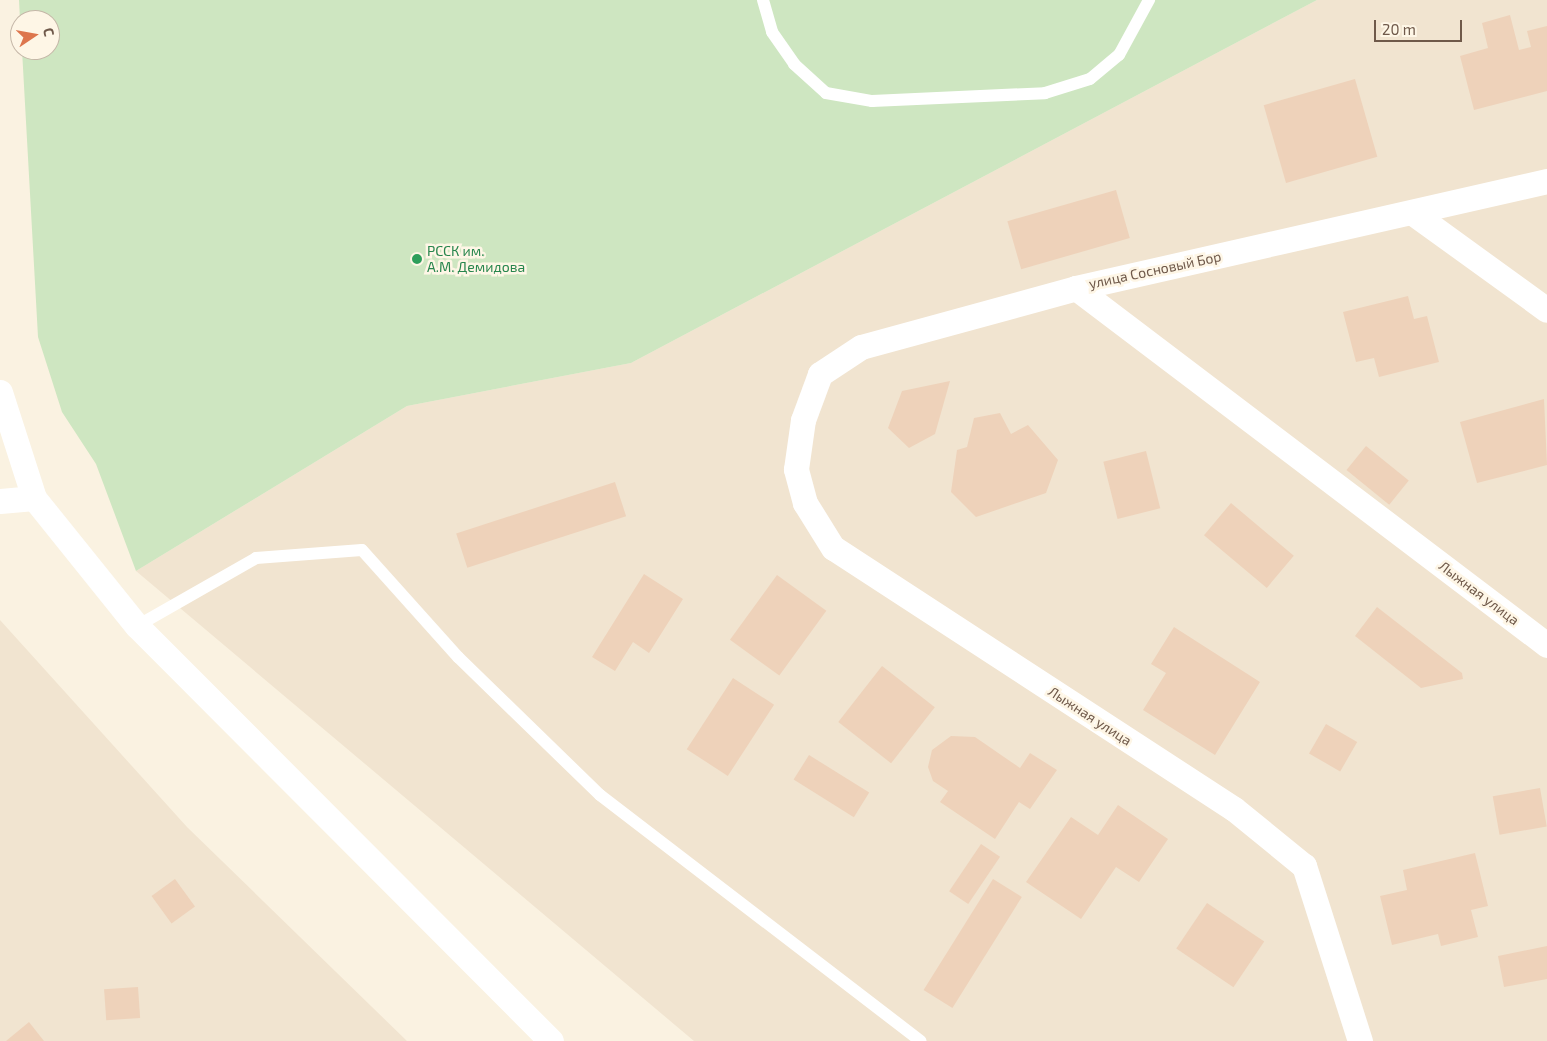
<!DOCTYPE html>
<html>
<head>
<meta charset="utf-8">
<style>
  body { margin:0 }
  #map { position:relative; width:1547px; height:1041px; overflow:hidden; background:#faf2e1; font-family:"Exo 2",sans-serif }
  div>[style] { position:absolute }
  .residential>* { inset:0; background:#f1e4d0 }
  .green>* { inset:0; background:#cee6c1 }
  .building>* { inset:0; background:#eed2ba; transform-origin:0 0 }
  .service>* { height:12px; margin:-6px; padding:0 6px; transform-origin:6px; border-radius:6px; background:#fff }
  .minor>* { height:25px; margin:-12.5px; padding:0 12.5px; transform-origin:12.5px; border-radius:12.5px; background:#fff }
  .dots>* { width:14px; height:14px; translate:-50% -50%; box-sizing:border-box; border:2px solid #fef6e6; border-radius:50% }
  span { translate:-50% -50%; white-space:nowrap; text-align:center; line-height:1.15; -webkit-text-stroke:5px #fef6e6; paint-order:stroke }
  .leisure-label { font-size:14px; color:#27864d }
  .left { translate:0 -50%; text-align:left }
  .street-label { font-size:14px; color:#6f594a }
  .north { position:absolute; left:10px; top:10px; width:50px; height:50px; box-sizing:border-box; background:#fef6e6; border:1px solid #c5b7a8; border-radius:50%; rotate:78deg; font-size:14px; font-weight:700; line-height:20px; text-align:center; color:#6f594a }
  .north::after { content:''; display:block; margin:auto; width:18px; height:22px; background:#dd764d; clip-path:polygon(50% 0,100% 100%,50% 72%,0 100%) }
  .scale { position:absolute; left:1374px; top:20px; width:88px; height:22px; box-sizing:border-box; border:2px solid #6f594a; border-top:0; padding-left:6px; font-size:15px; line-height:18px; white-space:nowrap; color:#6f594a; -webkit-text-stroke:4px #fef6e6; paint-order:stroke }
</style>
</head>
<body>
<div id="map">
  <div class="residential">
    <i style="clip-path:polygon(1317px 0,1547px 0,1547px 1041px,694px 1041px,136px 571px,407px 406px,631px 363px)"></i>
    <i style="clip-path:polygon(0 620px,187px 827px,407px 1041px,0 1041px)"></i>
  </div>
  <div class="green">
    <i style="clip-path:polygon(19px 0,1317px 0,631px 363px,407px 406px,136px 571px,96px 464px,62px 412px,38px 337px,22px 50px,50px 50px,50px 20px,20px 20px)"></i>
  </div>
  <div class="building">
    <i style="clip-path:polygon(1510px 15px,1519px 50px,1531px 47px,1527px 31px,1547px 26px,1547px 91px,1474px 110px,1460px 56px,1488px 48px,1482px 23px)"></i>
    <i style="left:1355px;top:79px;width:81px;height:95px;rotate:74deg"></i>
    <i style="left:1116px;top:190px;width:50px;height:113px;rotate:74deg"></i>
    <i style="clip-path:polygon(1408px 296px,1414px 319px,1427px 316px,1439px 362px,1379px 377px,1374px 358px,1356px 362px,1343px 312px)"></i>
    <i style="clip-path:polygon(950px 381px,935px 434px,909px 448px,888px 428px,902px 391px)"></i>
    <i style="clip-path:polygon(1544px 399px,1547px 465px,1477px 483px,1460px 422px)"></i>
    <i style="clip-path:polygon(1000px 413px,1011px 434px,1028px 425px,1058px 460px,1046px 493px,976px 517px,951px 492px,957px 450px,967px 447px,974px 418px)"></i>
    <i style="left:1366px;top:446px;width:55px;height:31px;rotate:39deg"></i>
    <i style="left:1146px;top:451px;width:59px;height:44px;rotate:76deg"></i>
    <i style="left:615px;top:482px;width:36px;height:167px;rotate:72deg"></i>
    <i style="left:1231px;top:503px;width:82px;height:42px;rotate:40deg"></i>
    <i style="clip-path:polygon(644px 574px,683px 599px,649px 653px,633px 642px,615px 671px,592px 657px)"></i>
    <i style="left:777px;top:575px;width:61px;height:80px;rotate:36deg"></i>
    <i style="clip-path:polygon(1377px 607px,1462px 673px,1463px 679px,1421px 688px,1355px 636px)"></i>
    <i style="clip-path:polygon(1174px 627px,1260px 682px,1215px 755px,1143px 710px,1166px 673px,1151px 664px)"></i>
    <i style="left:882px;top:666px;width:67px;height:71px;rotate:38deg"></i>
    <i style="left:733px;top:678px;width:49px;height:85px;rotate:33deg"></i>
    <i style="left:1326px;top:724px;width:36px;height:34px;rotate:30deg"></i>
    <i style="clip-path:polygon(951px 736px,975px 737px,1020px 768px,1030px 753px,1057px 770px,1030px 809px,1019px 802px,995px 839px,940px 802px,948px 791px,933px 781px,928px 767px,932px 750px)"></i>
    <i style="left:809px;top:755px;width:71px;height:29px;rotate:32deg"></i>
    <i style="left:1540px;top:788px;width:39px;height:48px;rotate:80deg"></i>
    <i style="clip-path:polygon(1118px 805px,1168px 839px,1139px 882px,1116px 867px,1081px 919px,1026px 882px,1071px 817px,1098px 835px)"></i>
    <i style="left:981px;top:844px;width:23px;height:57px;rotate:34deg"></i>
    <i style="clip-path:polygon(1475px 853px,1488px 906px,1471px 910px,1478px 937px,1441px 946px,1438px 934px,1392px 945px,1380px 896px,1407px 890px,1403px 870px)"></i>
    <i style="left:175px;top:879px;width:34px;height:29px;rotate:54deg"></i>
    <i style="left:993px;top:879px;width:34px;height:131px;rotate:32deg"></i>
    <i style="left:1207px;top:903px;width:69px;height:55px;rotate:34deg"></i>
    <i style="clip-path:polygon(1547px 946px,1547px 979px,1504px 987px,1498px 956px)"></i>
    <i style="left:138px;top:987px;width:31px;height:34px;rotate:86deg"></i>
    <i style="clip-path:polygon(29px 1022px,44px 1041px,6px 1041px)"></i>
  </div>
  <div class="service">
    <i style="left:763px;top:0;width:33px;rotate:74deg"></i>
    <i style="left:772px;top:32px;width:39px;rotate:55deg"></i>
    <i style="left:794px;top:64px;width:43px;rotate:42.2deg"></i>
    <i style="left:826px;top:93px;width:47px;rotate:9.9deg"></i>
    <i style="left:872px;top:101px;width:173px;rotate:-2.6deg"></i>
    <i style="left:1045px;top:93px;width:47px;rotate:-17.3deg"></i>
    <i style="left:1090px;top:79px;width:38px;rotate:-40deg"></i>
    <i style="left:1119px;top:55px;width:63px;rotate:-61.4deg"></i>
    <i style="left:137px;top:626px;width:137px;rotate:-29.7deg"></i>
    <i style="left:256px;top:558px;width:106px;rotate:-4.3deg"></i>
    <i style="left:362px;top:550px;width:144px;rotate:48.1deg"></i>
    <i style="left:458px;top:657px;width:198px;rotate:44.2deg"></i>
    <i style="left:600px;top:795px;width:404px;rotate:37.5deg"></i>
  </div>
  <div class="minor">
    <i style="left:1413px;top:213px;width:165px;rotate:35.9deg"></i>
    <i style="left:1076px;top:288px;width:591px;rotate:37.16deg"></i>
    <i style="left:0;top:392px;width:111px;rotate:72.2deg"></i>
    <i style="left:34px;top:498px;width:164px;rotate:51.2deg"></i>
    <i style="left:137px;top:626px;width:586px;rotate:45.07deg"></i>
    <i style="left:0;top:501px;width:34px;rotate:-5deg"></i>
    <i style="left:1360px;top:1041px;width:184px;rotate:-107.7deg"></i>
    <i style="left:1304px;top:866px;width:90px;rotate:-140.8deg"></i>
    <i style="left:1234px;top:809px;width:478px;rotate:-146.9deg"></i>
    <i style="left:833px;top:548px;width:53px;rotate:-121.9deg"></i>
    <i style="left:805px;top:503px;width:35px;rotate:-105deg"></i>
    <i style="left:796px;top:469px;width:49px;rotate:-81.9deg"></i>
    <i style="left:803px;top:420px;width:49px;rotate:-69.7deg"></i>
    <i style="left:820px;top:374px;width:49px;rotate:-33.4deg"></i>
    <i style="left:861px;top:347px;width:223px;rotate:-15.3deg"></i>
    <i style="left:1076px;top:288px;width:483px;rotate:-12.8deg"></i>
  </div>
  <div class="dots">
    <i style="left:417px;top:259px;background:#2e9e5b"></i>
  </div>
  <div class="leisure-label">
    <span class="left" style="left:427px;top:259px">РССК им.<br>А.М. Демидова</span>
  </div>
  <div class="street-label">
    <span style="left:1155px;top:270px;rotate:-12deg">улица Сосновый Бор</span>
    <span style="left:1479px;top:593px;rotate:37deg">Лыжная улица</span>
    <span style="left:1090px;top:716px;rotate:33deg">Лыжная улица</span>
  </div>
  <div class="north">С</div>
  <div class="scale">20 m</div>
</div>
</body>
</html>
